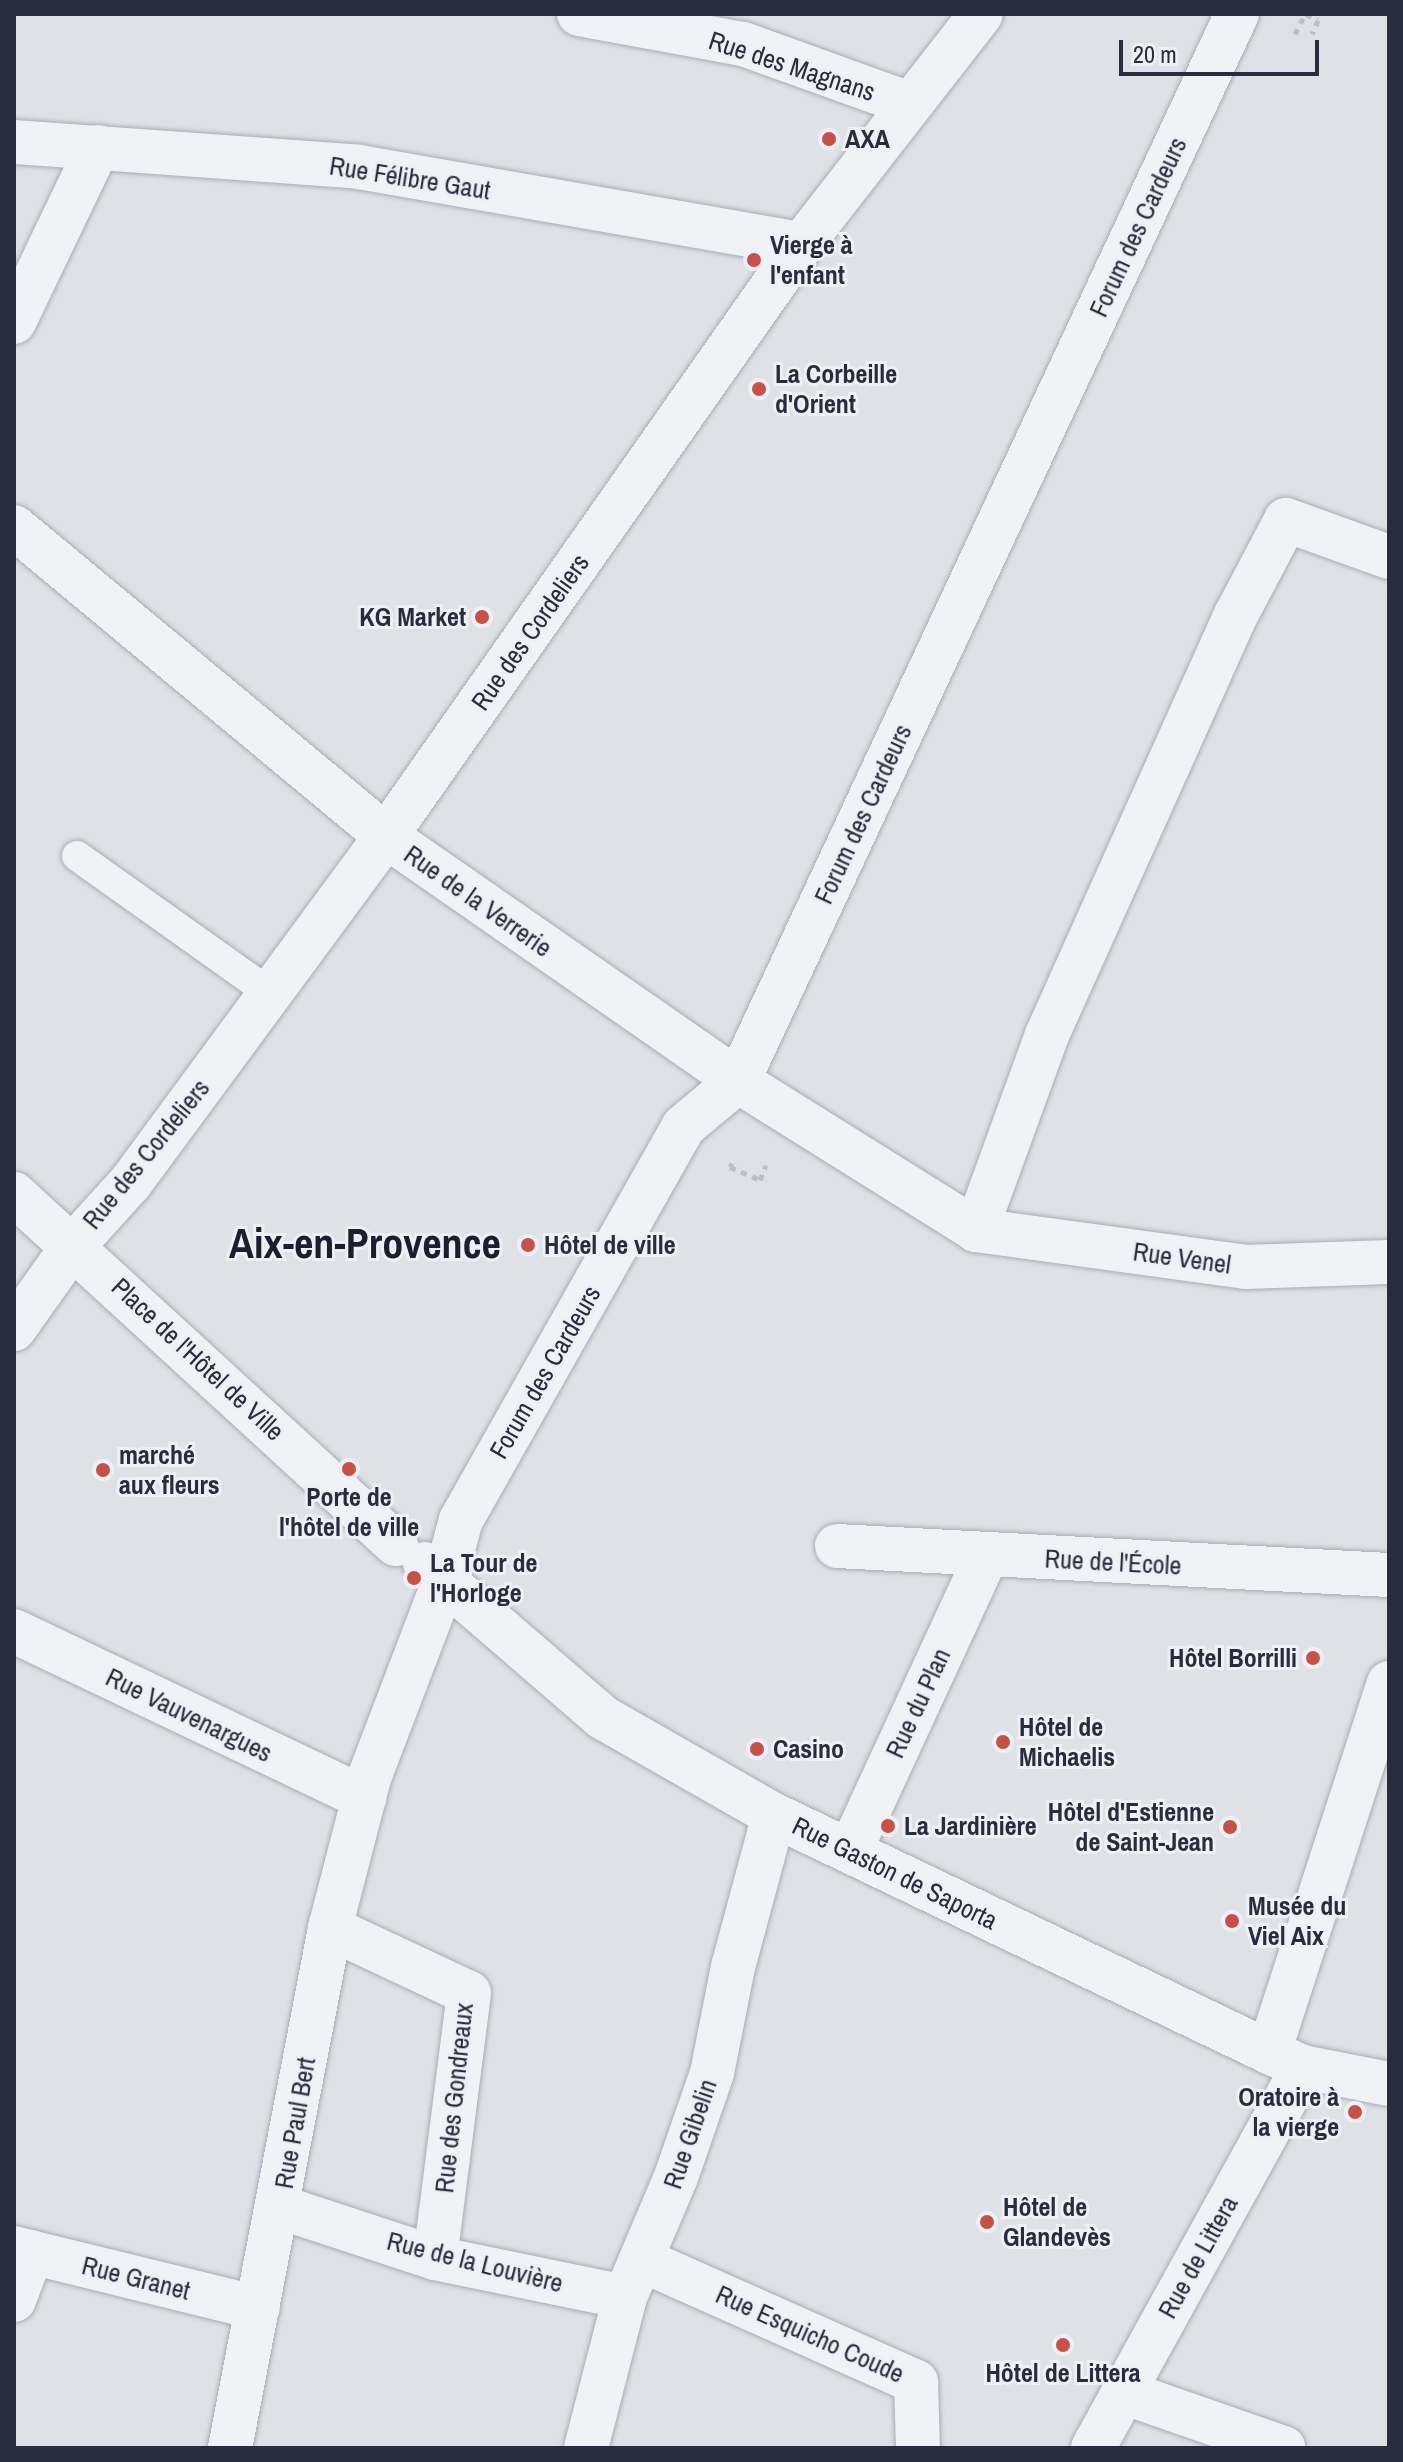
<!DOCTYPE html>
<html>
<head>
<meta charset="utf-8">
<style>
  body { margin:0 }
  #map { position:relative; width:1403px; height:2462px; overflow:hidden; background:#dfe1e7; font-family:"Archivo Narrow",sans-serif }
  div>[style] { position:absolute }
  .path>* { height:5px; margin-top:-2.5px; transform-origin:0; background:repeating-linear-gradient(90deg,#bdbfc6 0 6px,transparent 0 12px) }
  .roads { filter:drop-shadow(0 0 2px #a8abb4) drop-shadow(0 0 2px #a8abb4) }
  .service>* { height:30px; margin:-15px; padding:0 15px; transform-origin:15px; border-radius:15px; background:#f1f2f6 }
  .pedestrian>* { height:44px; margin:-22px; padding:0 22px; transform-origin:22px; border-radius:22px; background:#f1f2f6 }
  .minor>* { height:44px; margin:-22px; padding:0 22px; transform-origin:22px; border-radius:22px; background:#f1f2f6 }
  .dots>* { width:22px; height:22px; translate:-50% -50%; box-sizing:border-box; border:4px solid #eef0f5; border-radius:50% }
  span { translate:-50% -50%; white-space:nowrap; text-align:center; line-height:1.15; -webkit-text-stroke:6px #eef0f5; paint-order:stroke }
  .street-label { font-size:26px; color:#292c3d }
  .poi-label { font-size:26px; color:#292c3d; font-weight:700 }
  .left { translate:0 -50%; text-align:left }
  .right { translate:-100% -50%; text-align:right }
  .town-label { font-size:42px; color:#1b1e2e; font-weight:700 }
  .frame { position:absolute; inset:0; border:16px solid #292c3d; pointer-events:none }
  .scale { position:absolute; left:1119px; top:40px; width:200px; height:36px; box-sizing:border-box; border:4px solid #292c3d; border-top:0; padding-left:10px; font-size:24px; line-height:28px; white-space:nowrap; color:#292c3d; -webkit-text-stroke:6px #eef0f5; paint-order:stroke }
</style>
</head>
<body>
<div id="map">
  <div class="path">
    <i style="left:1306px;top:14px;width:13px;rotate:27deg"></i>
    <i style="left:1318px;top:20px;width:15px;rotate:113deg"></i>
    <i style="left:1295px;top:34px;width:22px;rotate:-63deg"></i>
    <i style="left:732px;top:1163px;width:4px;rotate:117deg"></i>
    <i style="left:730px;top:1167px;width:33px;rotate:23deg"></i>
    <i style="left:760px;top:1180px;width:16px;rotate:-68deg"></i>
  </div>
  <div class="roads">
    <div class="service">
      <i style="left:77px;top:856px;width:237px;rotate:35.4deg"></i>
    </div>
    <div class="pedestrian">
      <i style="left:579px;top:14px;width:167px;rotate:10.4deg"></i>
      <i style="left:743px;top:44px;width:177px;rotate:19.8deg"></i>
      <i style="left:14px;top:142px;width:346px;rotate:4.1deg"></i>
      <i style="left:359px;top:167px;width:450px;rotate:9.9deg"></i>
      <i style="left:14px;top:322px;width:194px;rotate:-64.4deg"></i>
      <i style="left:14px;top:527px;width:484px;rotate:39.7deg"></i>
      <i style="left:386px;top:836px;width:429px;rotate:34.8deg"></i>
      <i style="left:738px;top:1081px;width:281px;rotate:32deg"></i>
      <i style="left:976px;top:1230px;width:272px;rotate:7.8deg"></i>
      <i style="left:1245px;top:1267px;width:144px;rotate:-2deg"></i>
      <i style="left:14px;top:1194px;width:518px;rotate:42.5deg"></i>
      <i style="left:976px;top:1230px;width:208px;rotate:-70deg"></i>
      <i style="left:1047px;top:1035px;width:463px;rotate:-65.8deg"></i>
      <i style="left:1237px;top:613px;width:105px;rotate:-62.2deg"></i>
      <i style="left:14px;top:1329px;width:102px;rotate:-54.6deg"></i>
      <i style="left:73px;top:1246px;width:86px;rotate:-47.8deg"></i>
      <i style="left:131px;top:1182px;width:430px;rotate:-53.6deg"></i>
      <i style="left:386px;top:836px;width:724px;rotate:-54.9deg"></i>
      <i style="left:802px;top:244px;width:291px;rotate:-52.1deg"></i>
      <i style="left:425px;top:1564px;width:234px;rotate:40.8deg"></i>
      <i style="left:602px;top:1717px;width:198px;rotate:29.7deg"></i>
      <i style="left:774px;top:1815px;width:549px;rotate:25.58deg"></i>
      <i style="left:1269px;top:2052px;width:37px;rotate:24deg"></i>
      <i style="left:1303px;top:2067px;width:88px;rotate:11.2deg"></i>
      <i style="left:14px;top:1631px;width:388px;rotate:25.5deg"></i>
      <i style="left:330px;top:1928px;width:153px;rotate:25.1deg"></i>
      <i style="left:469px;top:1993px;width:267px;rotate:97.3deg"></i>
      <i style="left:280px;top:2207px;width:163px;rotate:18.2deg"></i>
      <i style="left:435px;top:2258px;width:194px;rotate:11.6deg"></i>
      <i style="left:14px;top:2248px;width:251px;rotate:13.8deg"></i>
      <i style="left:642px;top:2260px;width:300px;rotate:24deg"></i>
      <i style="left:916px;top:2382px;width:66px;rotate:88.3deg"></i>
      <i style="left:14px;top:2300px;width:51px;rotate:-69.4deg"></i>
      <i style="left:1123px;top:2392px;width:170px;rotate:19.2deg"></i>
      <i style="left:230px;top:2448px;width:530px;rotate:-79.11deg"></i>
      <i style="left:330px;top:1928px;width:155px;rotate:-75.4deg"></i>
      <i style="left:369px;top:1778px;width:210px;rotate:-69.1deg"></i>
      <i style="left:444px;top:1582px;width:64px;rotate:-74.7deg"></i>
      <i style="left:461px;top:1520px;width:451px;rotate:-60.5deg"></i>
      <i style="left:683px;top:1127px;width:72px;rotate:-39.9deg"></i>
      <i style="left:738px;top:1081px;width:1178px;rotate:-64.94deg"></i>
      <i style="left:586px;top:2448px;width:156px;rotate:-75.5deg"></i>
      <i style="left:625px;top:2297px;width:130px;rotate:-67deg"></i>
      <i style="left:676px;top:2177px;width:110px;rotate:-70.9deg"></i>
      <i style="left:712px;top:2073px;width:108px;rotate:-78.8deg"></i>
      <i style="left:733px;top:1967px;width:157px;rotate:-74.9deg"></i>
      <i style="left:1093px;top:2448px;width:435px;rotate:-61.1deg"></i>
    </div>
    <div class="minor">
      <i style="left:1286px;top:520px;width:109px;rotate:19.8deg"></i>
      <i style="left:837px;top:1546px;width:553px;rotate:3.01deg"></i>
      <i style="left:850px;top:1851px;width:325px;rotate:-65.2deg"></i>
      <i style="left:1269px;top:2052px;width:388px;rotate:-72deg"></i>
    </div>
  </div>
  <div class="dots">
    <i style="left:829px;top:139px;background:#c5514b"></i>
    <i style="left:754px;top:260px;background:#c5514b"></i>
    <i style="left:759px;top:389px;background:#c5514b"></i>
    <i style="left:482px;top:617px;background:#c5514b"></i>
    <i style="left:528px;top:1245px;background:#c5514b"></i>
    <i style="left:349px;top:1469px;background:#c5514b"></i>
    <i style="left:103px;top:1470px;background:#c5514b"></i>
    <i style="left:414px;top:1578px;background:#c5514b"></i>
    <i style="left:1313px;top:1658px;background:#c5514b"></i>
    <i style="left:1003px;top:1742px;background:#c5514b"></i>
    <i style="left:757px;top:1749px;background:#c5514b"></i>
    <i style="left:888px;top:1826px;background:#c5514b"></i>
    <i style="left:1230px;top:1827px;background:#c5514b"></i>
    <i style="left:1232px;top:1921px;background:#c5514b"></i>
    <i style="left:1355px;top:2112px;background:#c5514b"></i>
    <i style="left:987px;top:2222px;background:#c5514b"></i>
    <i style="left:1063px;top:2345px;background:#c5514b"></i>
  </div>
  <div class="street-label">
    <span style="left:792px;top:66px;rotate:18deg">Rue des Magnans</span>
    <span style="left:410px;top:178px;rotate:9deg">Rue Félibre Gaut</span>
    <span style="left:1138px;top:227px;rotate:-65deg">Forum des Cardeurs</span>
    <span style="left:530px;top:632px;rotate:-55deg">Rue des Cordeliers</span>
    <span style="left:863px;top:814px;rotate:-65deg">Forum des Cardeurs</span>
    <span style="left:478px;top:901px;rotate:35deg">Rue de la Verrerie</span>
    <span style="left:146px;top:1154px;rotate:-51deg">Rue des Cordeliers</span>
    <span style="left:1182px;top:1258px;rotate:8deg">Rue Venel</span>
    <span style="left:198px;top:1359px;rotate:43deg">Place de l'Hôtel de Ville</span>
    <span style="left:545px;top:1372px;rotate:-60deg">Forum des Cardeurs</span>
    <span style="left:1113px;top:1562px;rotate:3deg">Rue de l'École</span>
    <span style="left:918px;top:1703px;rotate:-65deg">Rue du Plan</span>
    <span style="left:189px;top:1715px;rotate:26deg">Rue Vauvenargues</span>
    <span style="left:895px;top:1873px;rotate:26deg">Rue Gaston de Saporta</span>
    <span style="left:454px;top:2098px;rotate:-84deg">Rue des Gondreaux</span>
    <span style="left:295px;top:2123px;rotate:-80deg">Rue Paul Bert</span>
    <span style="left:690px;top:2134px;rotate:-71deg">Rue Gibelin</span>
    <span style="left:1198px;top:2257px;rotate:-61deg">Rue de Littera</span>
    <span style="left:475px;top:2262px;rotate:14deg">Rue de la Louvière</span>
    <span style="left:136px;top:2278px;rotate:14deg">Rue Granet</span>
    <span style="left:810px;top:2334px;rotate:24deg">Rue Esquicho Coude</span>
  </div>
  <div class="poi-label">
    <span class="left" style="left:845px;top:139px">AXA</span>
    <span class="left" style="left:770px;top:260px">Vierge à<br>l'enfant</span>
    <span class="left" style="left:775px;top:389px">La Corbeille<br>d'Orient</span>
    <span class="right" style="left:466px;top:617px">KG Market</span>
    <span class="left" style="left:544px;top:1245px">Hôtel de ville</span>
    <span class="left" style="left:119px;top:1470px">marché<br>aux fleurs</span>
    <span style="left:349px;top:1512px">Porte de<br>l'hôtel de ville</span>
    <span class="left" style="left:430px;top:1578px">La Tour de<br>l'Horloge</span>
    <span class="right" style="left:1297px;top:1658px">Hôtel Borrilli</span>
    <span class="left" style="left:1019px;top:1742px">Hôtel de<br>Michaelis</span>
    <span class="left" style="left:773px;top:1749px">Casino</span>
    <span class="right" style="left:1214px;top:1827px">Hôtel d'Estienne<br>de Saint-Jean</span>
    <span class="left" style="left:904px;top:1826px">La Jardinière</span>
    <span class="left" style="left:1248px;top:1921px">Musée du<br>Viel Aix</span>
    <span class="right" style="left:1339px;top:2112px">Oratoire à<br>la vierge</span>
    <span class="left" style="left:1003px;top:2222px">Hôtel de<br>Glandevès</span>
    <span style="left:1063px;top:2373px">Hôtel de Littera</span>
  </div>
  <div class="town-label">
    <span style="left:365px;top:1243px">Aix-en-Provence</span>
  </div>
  <div class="frame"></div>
  <div class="scale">20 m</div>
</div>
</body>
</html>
